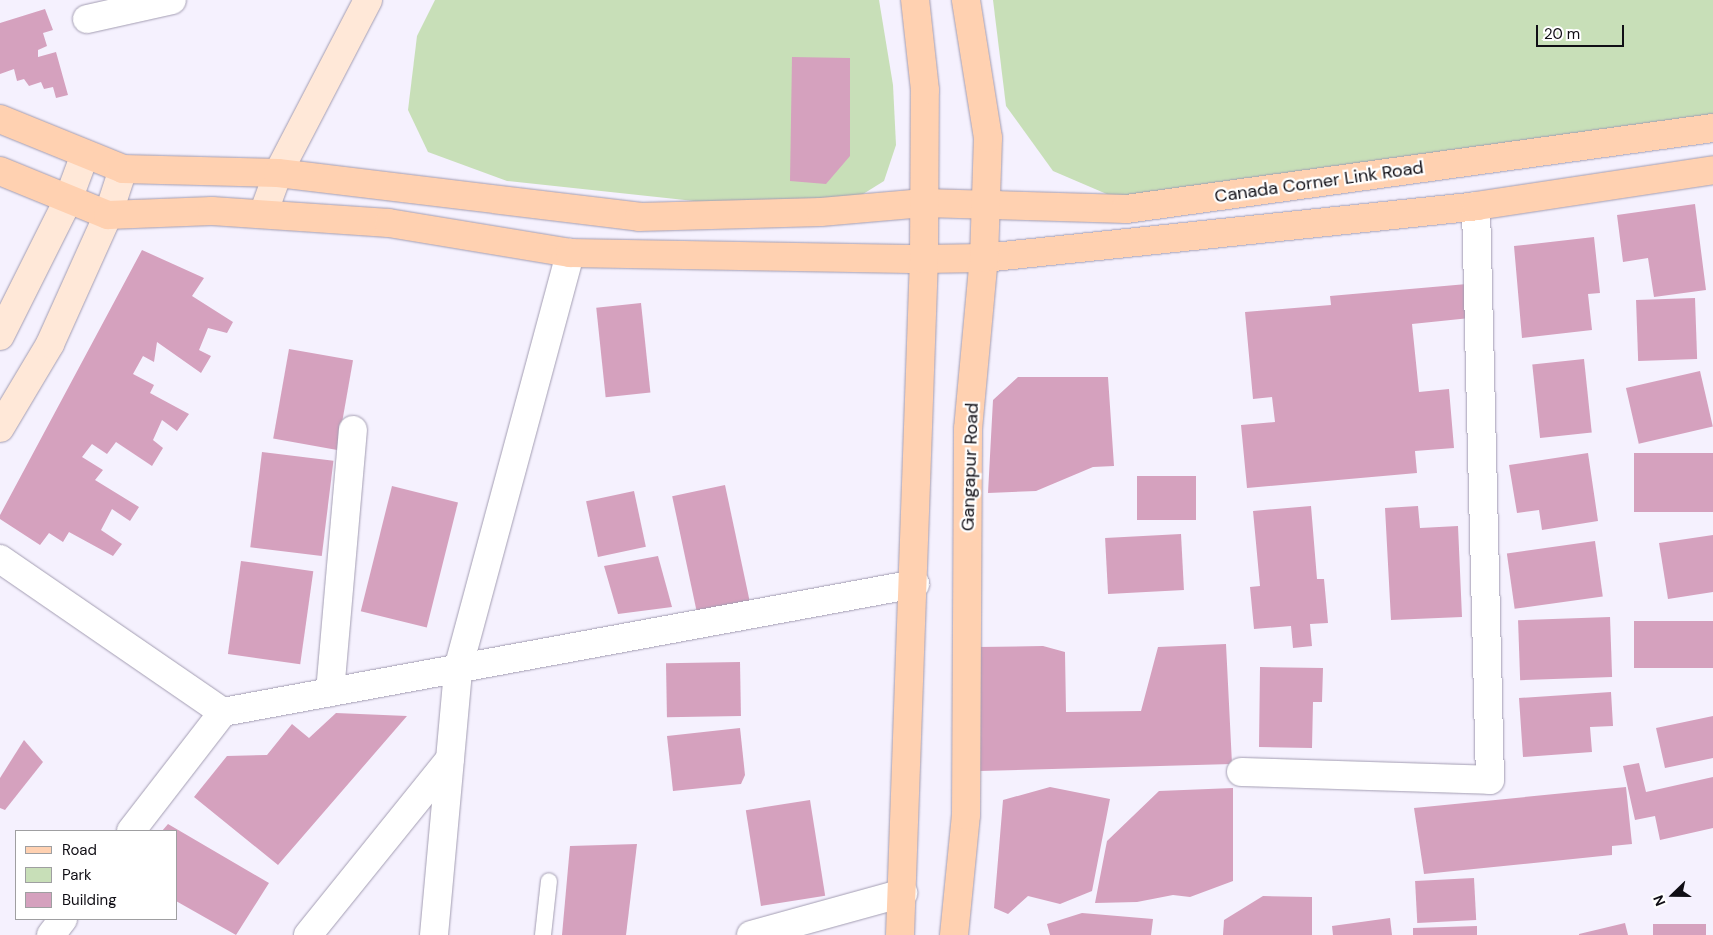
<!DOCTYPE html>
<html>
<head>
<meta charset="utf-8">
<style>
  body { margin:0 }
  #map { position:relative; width:1713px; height:935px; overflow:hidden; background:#f5f1fe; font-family:"DM Sans",sans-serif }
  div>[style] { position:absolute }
  .green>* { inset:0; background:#c8dfb8 }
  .building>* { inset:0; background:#d5a1be; transform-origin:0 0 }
  .roads { filter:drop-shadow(0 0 1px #a39db2) drop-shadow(0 0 1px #a39db2) }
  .service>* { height:16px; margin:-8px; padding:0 8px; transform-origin:8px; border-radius:8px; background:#fff }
  .minor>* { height:28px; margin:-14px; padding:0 14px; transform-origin:14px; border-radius:14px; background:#fff }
  .secondary>* { height:28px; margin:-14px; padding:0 14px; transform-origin:14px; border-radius:14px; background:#ffe8d8 }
  .primary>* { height:28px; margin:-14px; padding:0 14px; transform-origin:14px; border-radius:14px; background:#ffd1b1 }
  span { translate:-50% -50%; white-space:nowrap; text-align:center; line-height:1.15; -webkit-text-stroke:4.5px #fff; paint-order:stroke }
  .street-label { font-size:18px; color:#100e15 }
  .legend { position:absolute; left:15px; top:830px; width:162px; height:90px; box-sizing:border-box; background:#fff; border:1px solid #9f9fa1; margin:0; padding:6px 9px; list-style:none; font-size:15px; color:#100e15 }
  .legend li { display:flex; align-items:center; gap:10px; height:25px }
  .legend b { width:25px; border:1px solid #9f9fa1 }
  .north { position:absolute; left:1648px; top:870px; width:50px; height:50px; -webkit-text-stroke:4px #fff; paint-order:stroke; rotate:248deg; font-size:14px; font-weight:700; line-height:20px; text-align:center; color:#100e15 }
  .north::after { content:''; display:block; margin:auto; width:18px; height:22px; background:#100e15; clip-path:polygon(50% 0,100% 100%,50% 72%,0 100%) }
  .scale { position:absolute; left:1536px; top:25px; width:88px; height:22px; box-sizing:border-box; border:2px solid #100e15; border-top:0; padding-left:6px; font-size:15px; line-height:18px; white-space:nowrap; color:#100e15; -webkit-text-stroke:4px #fff; paint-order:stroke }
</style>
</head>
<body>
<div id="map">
  <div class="green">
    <i style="clip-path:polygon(435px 0,879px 0,893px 85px,896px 145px,884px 181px,847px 204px,816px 214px,507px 181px,428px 152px,408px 110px,417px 36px)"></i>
    <i style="clip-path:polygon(993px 0,1713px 0,1713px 135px,1116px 198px,1053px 171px,1006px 106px)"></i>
  </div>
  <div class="building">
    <i style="clip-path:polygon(45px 9px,53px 30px,43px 33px,47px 46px,38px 50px,38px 57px,56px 52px,68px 95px,56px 98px,53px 87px,44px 89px,41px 82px,29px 86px,24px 79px,17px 81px,14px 69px,0 74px,0 23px)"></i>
    <i style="clip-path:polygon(792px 57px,850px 58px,850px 156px,826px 184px,790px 181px)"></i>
    <i style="clip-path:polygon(1695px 204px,1706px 290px,1654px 297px,1648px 258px,1623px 262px,1617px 215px)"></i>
    <i style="clip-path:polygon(1594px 237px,1600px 293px,1588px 294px,1592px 330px,1522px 338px,1514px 246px)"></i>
    <i style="clip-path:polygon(142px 250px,204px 278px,192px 296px,233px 322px,227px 333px,208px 328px,199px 350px,211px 356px,201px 373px,157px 342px,154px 362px,143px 356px,133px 374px,154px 385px,150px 393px,189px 414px,177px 431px,162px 420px,153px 440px,163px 448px,152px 466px,116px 442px,107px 454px,92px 444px,82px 457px,103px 470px,95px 480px,139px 507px,130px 521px,112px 509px,101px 530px,122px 544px,113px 556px,69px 532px,63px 542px,49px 533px,40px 545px,0 519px,0 515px)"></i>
    <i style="clip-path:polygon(1467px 284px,1470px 318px,1412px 324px,1419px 392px,1449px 389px,1454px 448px,1415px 451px,1417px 473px,1247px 488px,1241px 425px,1275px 422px,1272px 397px,1253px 399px,1245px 312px,1331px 305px,1330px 296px)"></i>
    <i style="left:1695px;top:298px;width:61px;height:59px;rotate:88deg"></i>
    <i style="left:641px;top:303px;width:90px;height:45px;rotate:84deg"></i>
    <i style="left:289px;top:349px;width:65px;height:91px;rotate:10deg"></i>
    <i style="left:1584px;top:359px;width:74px;height:52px;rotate:84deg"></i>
    <i style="left:1700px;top:371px;width:57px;height:76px;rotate:77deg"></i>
    <i style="clip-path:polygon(1018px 377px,1108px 377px,1114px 466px,1093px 467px,1036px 491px,988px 493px,993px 400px)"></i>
    <i style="left:262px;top:452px;width:72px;height:96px;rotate:7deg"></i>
    <i style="clip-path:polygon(1588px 453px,1598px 521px,1542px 530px,1539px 510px,1517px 513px,1509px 465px)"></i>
    <i style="left:1713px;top:453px;width:59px;height:79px;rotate:90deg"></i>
    <i style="left:1137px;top:476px;width:59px;height:44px"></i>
    <i style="left:725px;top:485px;width:120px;height:54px;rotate:78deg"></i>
    <i style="left:392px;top:486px;width:68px;height:129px;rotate:14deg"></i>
    <i style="left:634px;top:491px;width:57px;height:49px;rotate:78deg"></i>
    <i style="clip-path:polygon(1311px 506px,1317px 579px,1324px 579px,1328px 623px,1310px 624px,1312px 646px,1293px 648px,1291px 626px,1254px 629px,1250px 587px,1260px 586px,1253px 511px)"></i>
    <i style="clip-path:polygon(1418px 506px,1420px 528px,1458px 526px,1462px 617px,1391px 620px,1385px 508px)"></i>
    <i style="left:1181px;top:534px;width:56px;height:76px;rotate:87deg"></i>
    <i style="clip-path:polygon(1713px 535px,1713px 592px,1668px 599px,1659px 543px)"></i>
    <i style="left:1595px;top:541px;width:56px;height:89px;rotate:82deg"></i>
    <i style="clip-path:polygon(658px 556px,672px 607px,618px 614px,604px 566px)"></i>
    <i style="left:241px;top:561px;width:73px;height:94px;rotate:8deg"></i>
    <i style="left:1610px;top:617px;width:60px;height:92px;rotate:88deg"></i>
    <i style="left:1713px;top:621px;width:47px;height:79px;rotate:90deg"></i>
    <i style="clip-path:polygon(1226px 644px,1232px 764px,980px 771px,978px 647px,1043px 646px,1065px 652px,1066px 712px,1141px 711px,1158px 647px)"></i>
    <i style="left:740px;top:662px;width:54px;height:74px;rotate:89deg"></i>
    <i style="clip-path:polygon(1260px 667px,1323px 668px,1322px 702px,1313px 702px,1312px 748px,1259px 747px)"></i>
    <i style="clip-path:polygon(1611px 692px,1613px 726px,1590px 727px,1592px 752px,1523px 757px,1519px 698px)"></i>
    <i style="clip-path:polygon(336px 713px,407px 716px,278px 865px,194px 797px,227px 756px,267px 755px,292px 724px,309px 738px)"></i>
    <i style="clip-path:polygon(1713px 716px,1713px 758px,1665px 768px,1656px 728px)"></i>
    <i style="clip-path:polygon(740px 728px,745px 775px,741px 784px,673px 791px,667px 736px)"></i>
    <i style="clip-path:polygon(24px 740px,43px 762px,5px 810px,0 808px,0 778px)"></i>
    <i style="clip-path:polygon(1639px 763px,1646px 792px,1713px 777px,1713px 828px,1660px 840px,1655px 816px,1635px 820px,1623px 766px)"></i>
    <i style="clip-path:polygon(1050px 787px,1110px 799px,1092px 891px,1060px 904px,1028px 896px,1008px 914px,994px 908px,1003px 800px)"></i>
    <i style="clip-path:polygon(1626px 787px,1632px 844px,1612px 846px,1612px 855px,1424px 874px,1414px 808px)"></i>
    <i style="clip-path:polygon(1233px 788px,1233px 881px,1190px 897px,1173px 895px,1137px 902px,1095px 903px,1107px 841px,1159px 791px)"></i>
    <i style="left:810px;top:800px;width:97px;height:65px;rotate:81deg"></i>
    <i style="clip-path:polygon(168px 824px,269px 883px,236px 935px,176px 901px,176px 831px,162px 831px)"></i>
    <i style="clip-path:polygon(637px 844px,626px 935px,562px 935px,570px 846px)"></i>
    <i style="left:1474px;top:878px;width:42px;height:59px;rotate:87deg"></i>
    <i style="clip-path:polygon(1263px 896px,1312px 897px,1312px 935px,1223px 935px,1224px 920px)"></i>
    <i style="clip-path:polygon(1082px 913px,1153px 919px,1151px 935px,1050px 935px,1047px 924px)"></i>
    <i style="clip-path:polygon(1390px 918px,1392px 935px,1333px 935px,1332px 926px)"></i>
    <i style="clip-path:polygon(1625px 923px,1628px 935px,1579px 935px,1579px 934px)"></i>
    <i style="left:1706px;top:924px;width:11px;height:53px;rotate:90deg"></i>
    <i style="clip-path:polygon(1477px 926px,1477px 935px,1413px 935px,1413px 928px)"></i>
  </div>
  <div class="roads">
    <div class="service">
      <i style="left:543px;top:935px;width:54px;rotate:-83.7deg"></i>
    </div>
    <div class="minor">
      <i style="left:87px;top:19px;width:87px;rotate:-12.6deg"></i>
      <i style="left:0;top:559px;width:270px;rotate:34.5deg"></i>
      <i style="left:330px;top:692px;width:263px;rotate:-85deg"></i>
      <i style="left:1241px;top:772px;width:249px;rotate:1.8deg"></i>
      <i style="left:1490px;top:780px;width:574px;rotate:-91.4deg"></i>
      <i style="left:131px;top:831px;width:150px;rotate:-52.3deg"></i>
      <i style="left:223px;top:712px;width:704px;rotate:-10.48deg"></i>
      <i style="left:51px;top:935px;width:20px;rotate:-53deg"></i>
      <i style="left:308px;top:935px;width:226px;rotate:-51.1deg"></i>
      <i style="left:434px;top:935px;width:267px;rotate:-84.8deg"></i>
      <i style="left:458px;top:669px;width:431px;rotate:-74.9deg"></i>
      <i style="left:751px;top:935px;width:158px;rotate:-15.4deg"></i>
    </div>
    <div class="secondary">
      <i style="left:263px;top:214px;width:44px;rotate:-69.9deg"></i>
      <i style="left:278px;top:173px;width:195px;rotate:-62.5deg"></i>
      <i style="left:0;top:336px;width:152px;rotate:-63.4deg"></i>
      <i style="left:68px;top:200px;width:49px;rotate:-69.7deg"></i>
      <i style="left:0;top:428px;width:98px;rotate:-59.2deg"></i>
      <i style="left:50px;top:344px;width:141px;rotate:-65.8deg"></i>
      <i style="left:108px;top:215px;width:48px;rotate:-71.9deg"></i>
    </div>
    <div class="primary">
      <i style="left:0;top:119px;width:133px;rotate:22.1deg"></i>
      <i style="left:123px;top:169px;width:155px;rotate:1.5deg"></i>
      <i style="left:278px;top:173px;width:364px;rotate:6.9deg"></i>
      <i style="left:639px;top:217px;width:182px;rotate:-1.6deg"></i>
      <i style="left:821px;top:212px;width:103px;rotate:-5deg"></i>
      <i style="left:924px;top:203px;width:202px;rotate:1.7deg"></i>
      <i style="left:1126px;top:209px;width:593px;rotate:-7.86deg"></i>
      <i style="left:0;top:171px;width:117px;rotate:22.2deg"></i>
      <i style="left:108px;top:215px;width:104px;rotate:-2.2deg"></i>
      <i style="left:212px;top:211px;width:177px;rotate:3.9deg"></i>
      <i style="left:389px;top:223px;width:183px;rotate:9.4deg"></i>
      <i style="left:570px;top:253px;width:354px;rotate:1deg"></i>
      <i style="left:924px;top:259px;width:60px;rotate:-1deg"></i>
      <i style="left:984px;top:258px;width:495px;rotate:-6deg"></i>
      <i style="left:1476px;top:206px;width:240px;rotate:-8.6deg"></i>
      <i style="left:900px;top:935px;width:676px;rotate:-87.97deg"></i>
      <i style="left:924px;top:259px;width:169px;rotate:-89.7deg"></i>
      <i style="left:925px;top:90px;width:91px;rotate:-96.3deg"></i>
      <i style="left:954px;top:935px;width:121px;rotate:-84.3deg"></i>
      <i style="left:966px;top:815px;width:386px;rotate:-89.7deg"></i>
      <i style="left:968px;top:429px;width:172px;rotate:-84.7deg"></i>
      <i style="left:984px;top:258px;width:120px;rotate:-88.1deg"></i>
      <i style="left:988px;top:138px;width:140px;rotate:-99.1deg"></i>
    </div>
  </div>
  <div class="street-label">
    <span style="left:1319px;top:182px;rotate:-8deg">Canada Corner Link Road</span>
    <span style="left:970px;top:467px;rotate:-88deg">Gangapur Road</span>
  </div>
  <ul class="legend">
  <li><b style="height:6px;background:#ffd1b1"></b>Road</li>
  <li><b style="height:14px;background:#c8dfb8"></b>Park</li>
  <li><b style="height:14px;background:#d5a1be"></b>Building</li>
  </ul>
  <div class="north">N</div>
  <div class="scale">20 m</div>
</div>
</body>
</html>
